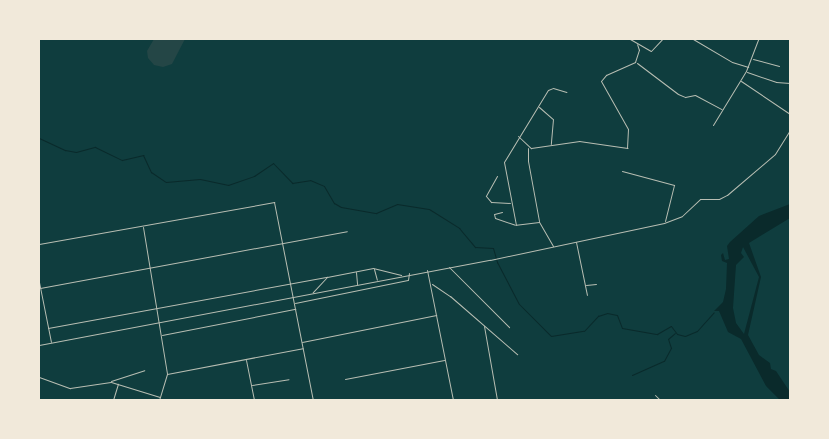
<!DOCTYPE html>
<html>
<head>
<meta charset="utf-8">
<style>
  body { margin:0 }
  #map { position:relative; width:829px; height:439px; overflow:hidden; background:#0f3d3e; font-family:"Nunito Sans",sans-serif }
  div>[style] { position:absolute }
  .green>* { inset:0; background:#244646 }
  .water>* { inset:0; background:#0a2a2b }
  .stream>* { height:1px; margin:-0.5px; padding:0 0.5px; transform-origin:0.5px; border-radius:0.5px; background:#0a2a2b }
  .minor>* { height:1px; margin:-0.5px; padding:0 0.5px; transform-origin:0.5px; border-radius:0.5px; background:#b8beb3 }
  .tertiary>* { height:1px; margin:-0.5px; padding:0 0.5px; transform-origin:0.5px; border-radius:0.5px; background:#b8beb3 }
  span { translate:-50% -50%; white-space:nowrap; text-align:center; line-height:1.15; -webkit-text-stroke:5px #f1e9da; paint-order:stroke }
  .frame { position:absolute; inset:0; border:40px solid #f1e9da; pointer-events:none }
</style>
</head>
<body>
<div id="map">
  <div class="green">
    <i style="clip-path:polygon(154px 39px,185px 39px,172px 64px,163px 67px,154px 65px,148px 58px,147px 51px)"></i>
  </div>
  <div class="water">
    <i style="clip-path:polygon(evenodd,790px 204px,790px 218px,749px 243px,761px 277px,748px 335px,759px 355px,770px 363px,771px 369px,776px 371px,790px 392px,790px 400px,780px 400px,766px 386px,741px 339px,728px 332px,719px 311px,714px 311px,723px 302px,726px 289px,727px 263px,722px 261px,721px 255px,723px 253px,725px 260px,729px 259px,727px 246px,730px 242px,759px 216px,790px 204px,743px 247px,759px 277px,744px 334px,736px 323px,733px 308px,736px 265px,744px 257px,741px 253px,743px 247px)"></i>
  </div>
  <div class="stream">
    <i style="left:39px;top:138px;width:29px;rotate:25deg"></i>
    <i style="left:65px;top:150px;width:11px;rotate:10deg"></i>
    <i style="left:76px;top:152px;width:20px;rotate:-15deg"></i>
    <i style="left:95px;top:147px;width:30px;rotate:26deg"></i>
    <i style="left:122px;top:160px;width:22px;rotate:-13deg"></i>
    <i style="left:143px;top:155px;width:19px;rotate:65deg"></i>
    <i style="left:151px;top:172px;width:18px;rotate:34deg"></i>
    <i style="left:166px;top:182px;width:34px;rotate:-5deg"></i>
    <i style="left:200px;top:179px;width:29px;rotate:12deg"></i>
    <i style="left:228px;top:185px;width:28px;rotate:-19deg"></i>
    <i style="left:254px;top:176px;width:23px;rotate:-34deg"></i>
    <i style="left:273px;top:163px;width:28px;rotate:46deg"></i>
    <i style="left:292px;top:183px;width:18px;rotate:-9deg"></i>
    <i style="left:310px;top:180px;width:15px;rotate:23deg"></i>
    <i style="left:324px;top:186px;width:20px;rotate:60deg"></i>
    <i style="left:334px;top:203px;width:8px;rotate:30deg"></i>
    <i style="left:341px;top:207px;width:36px;rotate:10deg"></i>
    <i style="left:376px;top:213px;width:23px;rotate:-23deg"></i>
    <i style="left:397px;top:204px;width:32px;rotate:9deg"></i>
    <i style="left:429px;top:209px;width:36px;rotate:32deg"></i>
    <i style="left:459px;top:228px;width:25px;rotate:50deg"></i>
    <i style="left:475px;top:247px;width:18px;rotate:3deg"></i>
    <i style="left:493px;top:248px;width:15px;rotate:74deg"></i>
    <i style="left:497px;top:262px;width:47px;rotate:62.4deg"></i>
    <i style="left:519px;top:304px;width:45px;rotate:45deg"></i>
    <i style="left:551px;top:336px;width:33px;rotate:-9deg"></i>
    <i style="left:584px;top:331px;width:21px;rotate:-47deg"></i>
    <i style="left:598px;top:316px;width:9px;rotate:-18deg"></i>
    <i style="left:607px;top:313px;width:10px;rotate:11deg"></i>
    <i style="left:617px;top:315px;width:14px;rotate:69deg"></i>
    <i style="left:622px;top:328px;width:36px;rotate:10deg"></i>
    <i style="left:657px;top:334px;width:16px;rotate:-30deg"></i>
    <i style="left:671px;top:326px;width:10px;rotate:53deg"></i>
    <i style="left:677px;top:334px;width:8px;rotate:14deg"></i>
    <i style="left:685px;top:336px;width:13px;rotate:-23deg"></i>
    <i style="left:697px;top:331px;width:25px;rotate:-48deg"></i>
    <i style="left:632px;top:375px;width:35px;rotate:-24deg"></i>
    <i style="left:664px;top:361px;width:15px;rotate:-62deg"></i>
    <i style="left:671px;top:348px;width:9px;rotate:-108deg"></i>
    <i style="left:668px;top:339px;width:9px;rotate:-41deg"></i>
  </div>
  <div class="minor">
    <i style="left:630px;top:39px;width:24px;rotate:30deg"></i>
    <i style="left:651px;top:51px;width:16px;rotate:-47deg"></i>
    <i style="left:693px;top:39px;width:45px;rotate:30.5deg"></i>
    <i style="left:732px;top:62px;width:17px;rotate:17deg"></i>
    <i style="left:753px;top:59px;width:27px;rotate:15deg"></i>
    <i style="left:635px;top:62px;width:13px;rotate:-72deg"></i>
    <i style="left:639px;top:50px;width:6px;rotate:-108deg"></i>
    <i style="left:637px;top:63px;width:51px;rotate:37.1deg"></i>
    <i style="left:678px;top:94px;width:8px;rotate:23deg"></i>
    <i style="left:685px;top:97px;width:10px;rotate:-11deg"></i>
    <i style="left:695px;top:95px;width:30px;rotate:28deg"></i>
    <i style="left:747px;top:72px;width:31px;rotate:19deg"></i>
    <i style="left:776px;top:82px;width:14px;rotate:4deg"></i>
    <i style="left:741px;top:81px;width:59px;rotate:34deg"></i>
    <i style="left:539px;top:107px;width:18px;rotate:41deg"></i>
    <i style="left:553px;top:119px;width:25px;rotate:95deg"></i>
    <i style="left:713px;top:125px;width:63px;rotate:-58.6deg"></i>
    <i style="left:746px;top:71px;width:34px;rotate:-69deg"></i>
    <i style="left:518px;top:136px;width:18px;rotate:43deg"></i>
    <i style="left:531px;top:148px;width:49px;rotate:-8.3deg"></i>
    <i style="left:579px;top:141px;width:49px;rotate:8.3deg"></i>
    <i style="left:627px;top:148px;width:19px;rotate:-87deg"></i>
    <i style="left:628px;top:129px;width:55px;rotate:-119.4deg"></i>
    <i style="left:601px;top:81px;width:8px;rotate:-50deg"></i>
    <i style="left:606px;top:75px;width:32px;rotate:-24deg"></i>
    <i style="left:528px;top:148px;width:13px;rotate:90deg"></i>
    <i style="left:528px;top:161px;width:61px;rotate:79.6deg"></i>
    <i style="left:622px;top:171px;width:54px;rotate:15.1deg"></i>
    <i style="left:674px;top:185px;width:37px;rotate:104deg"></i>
    <i style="left:497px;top:176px;width:23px;rotate:119deg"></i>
    <i style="left:486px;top:196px;width:8px;rotate:50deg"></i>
    <i style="left:491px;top:202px;width:19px;rotate:3deg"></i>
    <i style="left:502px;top:212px;width:8px;rotate:166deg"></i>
    <i style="left:494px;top:214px;width:4px;rotate:76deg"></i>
    <i style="left:495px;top:218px;width:21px;rotate:19deg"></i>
    <i style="left:143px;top:227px;width:149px;rotate:80.7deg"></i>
    <i style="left:167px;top:374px;width:27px;rotate:107deg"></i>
    <i style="left:576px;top:242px;width:54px;rotate:78.3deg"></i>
    <i style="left:39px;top:244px;width:239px;rotate:-10.1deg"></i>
    <i style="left:274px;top:202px;width:202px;rotate:78.9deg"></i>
    <i style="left:553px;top:246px;width:28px;rotate:-120deg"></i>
    <i style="left:539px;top:222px;width:23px;rotate:173deg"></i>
    <i style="left:516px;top:225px;width:64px;rotate:-100.8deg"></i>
    <i style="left:504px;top:162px;width:84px;rotate:-58.6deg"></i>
    <i style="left:548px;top:90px;width:5px;rotate:-22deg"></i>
    <i style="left:553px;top:88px;width:14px;rotate:17deg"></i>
    <i style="left:449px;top:267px;width:85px;rotate:45deg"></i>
    <i style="left:374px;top:269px;width:11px;rotate:75deg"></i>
    <i style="left:427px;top:270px;width:133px;rotate:78.7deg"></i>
    <i style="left:356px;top:272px;width:12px;rotate:85deg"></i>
    <i style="left:327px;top:277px;width:47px;rotate:-11.1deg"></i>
    <i style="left:373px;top:268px;width:29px;rotate:14deg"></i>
    <i style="left:39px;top:282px;width:61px;rotate:78.7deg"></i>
    <i style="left:432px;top:284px;width:22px;rotate:34deg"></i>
    <i style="left:450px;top:296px;width:89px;rotate:40.9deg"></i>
    <i style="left:586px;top:285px;width:10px;rotate:-6deg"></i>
    <i style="left:40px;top:288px;width:312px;rotate:-10.5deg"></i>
    <i style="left:295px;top:303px;width:115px;rotate:-11.5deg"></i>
    <i style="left:408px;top:280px;width:7px;rotate:-82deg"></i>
    <i style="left:484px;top:326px;width:75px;rotate:80deg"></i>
    <i style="left:48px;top:328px;width:284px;rotate:-10.4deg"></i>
    <i style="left:327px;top:277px;width:21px;rotate:133deg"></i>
    <i style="left:162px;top:335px;width:136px;rotate:-11.1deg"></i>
    <i style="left:302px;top:342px;width:137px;rotate:-11.4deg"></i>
    <i style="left:246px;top:360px;width:41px;rotate:78.7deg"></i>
    <i style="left:167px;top:374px;width:138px;rotate:-10.8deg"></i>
    <i style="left:39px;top:377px;width:33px;rotate:20deg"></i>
    <i style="left:70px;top:388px;width:41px;rotate:-8.3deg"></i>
    <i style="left:111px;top:382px;width:51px;rotate:17deg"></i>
    <i style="left:345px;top:379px;width:101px;rotate:-10.9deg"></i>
    <i style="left:111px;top:381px;width:35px;rotate:-18deg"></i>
    <i style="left:252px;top:385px;width:37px;rotate:-9deg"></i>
    <i style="left:655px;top:395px;width:7px;rotate:45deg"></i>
    <i style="left:113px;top:400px;width:17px;rotate:-73deg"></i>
  </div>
  <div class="tertiary">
    <i style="left:39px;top:345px;width:459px;rotate:-10.7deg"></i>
    <i style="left:490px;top:260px;width:178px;rotate:-12deg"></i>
    <i style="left:664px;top:223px;width:19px;rotate:-21deg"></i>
    <i style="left:682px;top:216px;width:25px;rotate:-43deg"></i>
    <i style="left:700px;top:199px;width:19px"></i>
    <i style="left:719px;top:199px;width:9px;rotate:-27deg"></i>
    <i style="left:727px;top:195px;width:63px;rotate:-40.5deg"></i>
    <i style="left:775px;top:154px;width:28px;rotate:-58deg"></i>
  </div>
  <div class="frame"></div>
</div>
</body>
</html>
